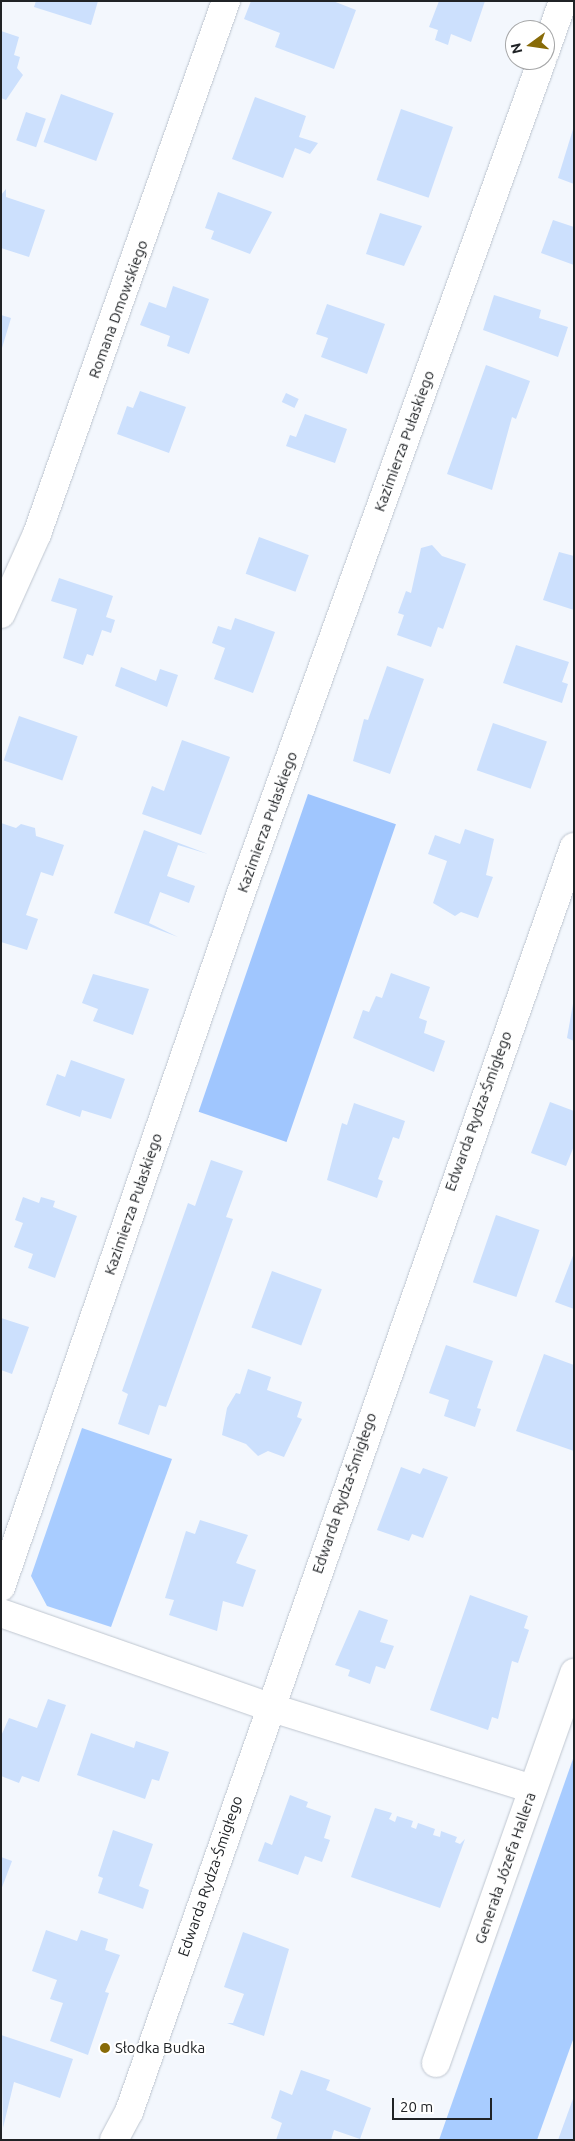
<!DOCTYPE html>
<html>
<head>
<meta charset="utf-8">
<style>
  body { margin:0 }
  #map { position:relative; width:575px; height:2141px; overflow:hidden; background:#f3f7fd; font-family:Ubuntu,sans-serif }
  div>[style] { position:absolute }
  .green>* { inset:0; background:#a8ccff }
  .forest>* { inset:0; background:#a0c6fe; transform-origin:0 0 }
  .building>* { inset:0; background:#cce0fd; transform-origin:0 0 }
  .roads { filter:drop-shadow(0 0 1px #bfc6d0) drop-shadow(0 0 1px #bfc6d0) }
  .minor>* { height:28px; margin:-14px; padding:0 14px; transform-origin:14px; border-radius:14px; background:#fff }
  .dots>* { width:14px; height:14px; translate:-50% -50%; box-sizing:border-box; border:2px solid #fff; border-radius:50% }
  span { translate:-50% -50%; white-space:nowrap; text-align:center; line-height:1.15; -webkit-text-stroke:4px #fff; paint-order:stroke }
  .street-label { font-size:15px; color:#202326 }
  .poi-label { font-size:15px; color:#202326 }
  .left { translate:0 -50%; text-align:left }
  .frame { position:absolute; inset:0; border:2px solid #202326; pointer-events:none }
  .north { position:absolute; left:505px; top:20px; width:50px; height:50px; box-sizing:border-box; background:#fff; border:1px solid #a6a7a8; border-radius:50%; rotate:256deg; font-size:14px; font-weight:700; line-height:20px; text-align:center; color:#202326 }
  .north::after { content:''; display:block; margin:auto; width:18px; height:22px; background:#886b08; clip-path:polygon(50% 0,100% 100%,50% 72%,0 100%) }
  .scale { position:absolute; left:392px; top:2098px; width:100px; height:22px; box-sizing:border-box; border:2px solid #202326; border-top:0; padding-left:6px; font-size:15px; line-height:18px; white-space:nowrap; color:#202326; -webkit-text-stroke:4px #fff; paint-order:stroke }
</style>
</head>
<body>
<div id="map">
  <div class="green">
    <i style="clip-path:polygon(82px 1428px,172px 1459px,111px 1627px,47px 1606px,31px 1576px)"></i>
    <i style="clip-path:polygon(574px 1756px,574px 2037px,537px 2140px,439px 2140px)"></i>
  </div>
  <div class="forest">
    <i style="left:308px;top:794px;width:93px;height:336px;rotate:19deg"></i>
  </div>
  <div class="building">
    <i style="clip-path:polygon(36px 1px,98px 1px,91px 25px,34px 7px)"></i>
    <i style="clip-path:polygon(251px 1px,333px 1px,356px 10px,334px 69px,275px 47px,280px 33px,244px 19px)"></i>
    <i style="clip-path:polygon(439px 1px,485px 1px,471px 42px,451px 34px,448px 45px,435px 40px,438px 30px,429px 27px)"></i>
    <i style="clip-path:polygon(1px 31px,19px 37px,14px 55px,20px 57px,17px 68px,23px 75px,6px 100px,1px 98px)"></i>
    <i style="left:61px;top:94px;width:56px;height:51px;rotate:20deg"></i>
    <i style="clip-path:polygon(255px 97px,306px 116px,299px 137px,318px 143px,310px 154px,295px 148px,283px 178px,232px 159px)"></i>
    <i style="left:401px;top:109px;width:55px;height:75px;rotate:19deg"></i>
    <i style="left:26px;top:112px;width:21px;height:30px;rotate:19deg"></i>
    <i style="clip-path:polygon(574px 126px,574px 184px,558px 178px)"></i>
    <i style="clip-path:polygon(6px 189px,6px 197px,45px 210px,29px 257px,1px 248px,1px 195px)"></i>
    <i style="clip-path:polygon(218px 192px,272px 212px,250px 254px,211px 239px,214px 231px,205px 228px)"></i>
    <i style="clip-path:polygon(380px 213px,422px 226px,404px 266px,366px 254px)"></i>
    <i style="clip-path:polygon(553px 220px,574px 227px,574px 265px,541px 253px)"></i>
    <i style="clip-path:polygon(173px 286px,209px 299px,189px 354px,167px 346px,170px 336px,140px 325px,149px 302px,166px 308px)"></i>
    <i style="clip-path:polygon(494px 295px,541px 310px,539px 318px,568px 327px,558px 357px,483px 330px)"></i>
    <i style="clip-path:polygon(327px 304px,385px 324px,367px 374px,321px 357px,328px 338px,316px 334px)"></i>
    <i style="clip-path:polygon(1px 315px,11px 318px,2px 348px,1px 348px)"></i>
    <i style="clip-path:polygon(486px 365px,530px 381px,516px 419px,512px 417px,492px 490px,447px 474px)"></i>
    <i style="clip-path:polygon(140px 391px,186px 407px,169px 453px,117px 434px,127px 406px,133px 408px)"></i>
    <i style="left:286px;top:393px;width:14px;height:10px;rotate:25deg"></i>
    <i style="clip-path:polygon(305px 414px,347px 429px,335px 463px,286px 446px,290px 435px,296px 437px)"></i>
    <i style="left:259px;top:537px;width:53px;height:39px;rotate:20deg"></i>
    <i style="clip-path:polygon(432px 545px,442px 556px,466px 564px,443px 629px,438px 627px,431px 647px,397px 635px,404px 615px,398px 613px,406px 591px,411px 593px,421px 548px)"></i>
    <i style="clip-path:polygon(559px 552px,574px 556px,574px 610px,543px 600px)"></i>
    <i style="clip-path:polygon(59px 578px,113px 596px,106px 617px,115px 620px,111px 633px,102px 630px,93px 656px,87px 654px,83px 665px,63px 658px,77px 609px,51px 601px)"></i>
    <i style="clip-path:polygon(235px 618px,275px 632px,253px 693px,214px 679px,225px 648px,212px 643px,218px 626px,231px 630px)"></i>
    <i style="clip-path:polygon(516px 645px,569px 662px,562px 682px,568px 684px,562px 703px,503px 683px)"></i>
    <i style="clip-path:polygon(387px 666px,424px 679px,390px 774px,353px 761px,364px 719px,368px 720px)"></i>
    <i style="clip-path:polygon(121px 667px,156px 681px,160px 669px,178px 675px,167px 707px,115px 686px)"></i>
    <i style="left:19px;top:716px;width:62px;height:47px;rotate:19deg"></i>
    <i style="left:493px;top:723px;width:57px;height:50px;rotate:19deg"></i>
    <i style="clip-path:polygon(182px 740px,230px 757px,201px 835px,142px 814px,152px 786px,164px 791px)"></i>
    <i style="clip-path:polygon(1px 823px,16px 828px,21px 824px,35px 828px,36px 836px,64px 845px,53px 876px,41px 872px,26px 915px,38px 919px,27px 950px,1px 942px)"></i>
    <i style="clip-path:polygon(465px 829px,494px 839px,486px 875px,493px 877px,478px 918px,461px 912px,455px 916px,433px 903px,447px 861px,428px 854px,435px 835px,460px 844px)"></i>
    <i style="clip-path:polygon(144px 830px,208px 854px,178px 845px,167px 876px,195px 886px,189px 903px,160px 892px,149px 923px,178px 937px,114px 913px)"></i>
    <i style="clip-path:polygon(391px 973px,430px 987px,419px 1018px,427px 1021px,424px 1033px,445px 1041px,434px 1072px,353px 1038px,363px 1010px,369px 1012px,376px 996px,382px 998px)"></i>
    <i style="clip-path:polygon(93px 974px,149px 989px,133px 1035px,93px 1021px,98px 1009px,82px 1003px)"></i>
    <i style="clip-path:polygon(574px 998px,574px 1041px,567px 1038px)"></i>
    <i style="clip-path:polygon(71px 1060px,125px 1079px,111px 1119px,82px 1110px,80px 1117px,46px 1105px,57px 1074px,65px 1077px)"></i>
    <i style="clip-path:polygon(550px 1102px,574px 1111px,574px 1146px,566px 1166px,531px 1153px)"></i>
    <i style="clip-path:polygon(354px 1103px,405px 1121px,399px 1139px,393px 1137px,378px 1179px,383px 1181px,377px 1198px,327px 1180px,342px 1123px,347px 1125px)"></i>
    <i style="clip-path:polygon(211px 1160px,243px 1171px,226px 1217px,233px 1219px,166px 1407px,159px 1405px,149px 1435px,118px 1424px,128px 1394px,122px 1391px,188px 1203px,195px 1206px)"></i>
    <i style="clip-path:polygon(23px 1197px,39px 1203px,41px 1197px,55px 1201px,53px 1207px,77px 1216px,55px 1278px,28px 1268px,33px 1254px,14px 1247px,23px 1223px,15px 1220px)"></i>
    <i style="left:496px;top:1215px;width:46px;height:71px;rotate:19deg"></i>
    <i style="clip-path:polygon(574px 1253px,574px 1309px,555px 1302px)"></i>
    <i style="left:272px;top:1271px;width:53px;height:60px;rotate:20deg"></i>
    <i style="clip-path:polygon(1px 1318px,29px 1327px,12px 1374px,1px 1370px)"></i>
    <i style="clip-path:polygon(446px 1345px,493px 1361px,477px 1408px,481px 1409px,475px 1427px,444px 1416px,449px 1400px,429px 1393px)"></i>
    <i style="clip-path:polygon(544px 1354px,574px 1365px,574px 1451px,516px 1431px)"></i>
    <i style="clip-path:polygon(248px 1369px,271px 1377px,267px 1390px,302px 1402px,297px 1417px,302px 1419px,284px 1457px,268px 1451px,258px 1456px,246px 1444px,222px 1435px,227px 1408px,236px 1393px,240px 1394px)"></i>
    <i style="clip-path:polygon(401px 1467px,420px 1474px,423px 1468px,448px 1477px,423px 1538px,412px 1534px,409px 1541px,377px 1530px)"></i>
    <i style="clip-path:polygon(200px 1520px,248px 1535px,236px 1563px,256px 1570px,243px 1607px,223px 1601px,217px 1631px,169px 1615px,174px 1600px,165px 1598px,186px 1531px,195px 1534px)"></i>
    <i style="clip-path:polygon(470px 1595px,528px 1616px,524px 1628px,529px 1630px,518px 1663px,512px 1661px,498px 1719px,492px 1717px,488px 1730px,430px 1710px)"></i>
    <i style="clip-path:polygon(359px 1610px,388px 1620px,380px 1642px,394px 1646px,385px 1669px,376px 1666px,370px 1684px,348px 1676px,350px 1670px,335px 1665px)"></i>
    <i style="clip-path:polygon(48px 1699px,66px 1705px,39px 1782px,22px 1776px,19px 1783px,1px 1776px,1px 1736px,9px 1718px,37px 1728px)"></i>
    <i style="clip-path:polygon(91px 1733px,134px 1748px,136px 1741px,169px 1752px,159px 1781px,152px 1779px,145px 1799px,77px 1775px)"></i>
    <i style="clip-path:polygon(290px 1795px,308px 1802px,306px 1807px,331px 1816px,324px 1838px,330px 1840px,322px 1862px,305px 1856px,298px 1875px,258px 1861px,265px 1842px,272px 1845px)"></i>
    <i style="clip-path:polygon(375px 1808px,392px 1813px,389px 1819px,395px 1822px,397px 1816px,413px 1821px,411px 1827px,416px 1829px,418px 1823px,435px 1829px,433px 1835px,440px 1837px,441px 1831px,457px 1837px,455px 1842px,460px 1844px,465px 1839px,440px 1908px,351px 1877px)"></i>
    <i style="clip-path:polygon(113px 1830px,153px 1844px,139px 1886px,149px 1890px,143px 1909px,98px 1893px,103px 1878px,98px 1876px)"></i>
    <i style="clip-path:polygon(1px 1857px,12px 1861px,1px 1890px)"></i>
    <i style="clip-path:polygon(46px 1930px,77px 1941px,81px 1930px,108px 1939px,105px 1950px,120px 1955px,105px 1992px,109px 1993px,88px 2055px,50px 2041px,63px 2003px,50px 1999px,57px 1980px,32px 1971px)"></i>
    <i style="clip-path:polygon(243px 1932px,289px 1949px,264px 2036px,227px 2023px,233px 2023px,244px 1994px,224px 1987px)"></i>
    <i style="clip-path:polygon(1px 2035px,73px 2059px,60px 2098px,14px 2082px,3px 2128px)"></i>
    <i style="clip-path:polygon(301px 2070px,330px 2080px,326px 2090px,371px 2108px,360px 2139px,334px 2130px,331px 2140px,276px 2140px,282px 2123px,271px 2118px,280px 2090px,292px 2095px)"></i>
    <i style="clip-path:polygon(574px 2096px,574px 2140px,558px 2140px)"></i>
  </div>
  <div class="roads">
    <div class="minor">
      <i style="left:545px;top:52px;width:54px;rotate:-70.6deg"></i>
      <i style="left:1px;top:614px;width:88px;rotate:-65.8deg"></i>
      <i style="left:37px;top:534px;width:566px;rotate:-70.48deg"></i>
      <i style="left:1px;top:1587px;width:734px;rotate:-70.92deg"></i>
      <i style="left:241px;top:893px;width:886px;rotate:-70.13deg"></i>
      <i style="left:1px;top:1613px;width:284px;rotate:19.3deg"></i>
      <i style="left:269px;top:1707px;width:276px;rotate:17.3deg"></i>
      <i style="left:436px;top:2063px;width:414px;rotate:-70.5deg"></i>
      <i style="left:114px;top:2140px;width:32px;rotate:-62deg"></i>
      <i style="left:129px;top:2112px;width:1341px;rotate:-70.62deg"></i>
    </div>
  </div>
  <div class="dots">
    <i style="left:105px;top:2048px;background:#886b08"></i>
  </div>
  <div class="street-label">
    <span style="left:118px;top:309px;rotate:-70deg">Romana Dmowskiego</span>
    <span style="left:404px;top:441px;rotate:-70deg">Kazimierza Pułaskiego</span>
    <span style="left:267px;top:822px;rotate:-70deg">Kazimierza Pułaskiego</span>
    <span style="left:478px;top:1111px;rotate:-70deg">Edwarda Rydza-Śmigłego</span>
    <span style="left:133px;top:1204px;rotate:-71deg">Kazimierza Pułaskiego</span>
    <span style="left:344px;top:1493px;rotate:-71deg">Edwarda Rydza-Śmigłego</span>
    <span style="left:505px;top:1868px;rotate:-71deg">Generała Józefa Hallera</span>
    <span style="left:210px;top:1876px;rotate:-71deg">Edwarda Rydza-Śmigłego</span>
  </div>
  <div class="poi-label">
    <span class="left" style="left:115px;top:2048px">Słodka Budka</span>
  </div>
  <div class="frame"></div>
  <div class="north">N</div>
  <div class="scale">20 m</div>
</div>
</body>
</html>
